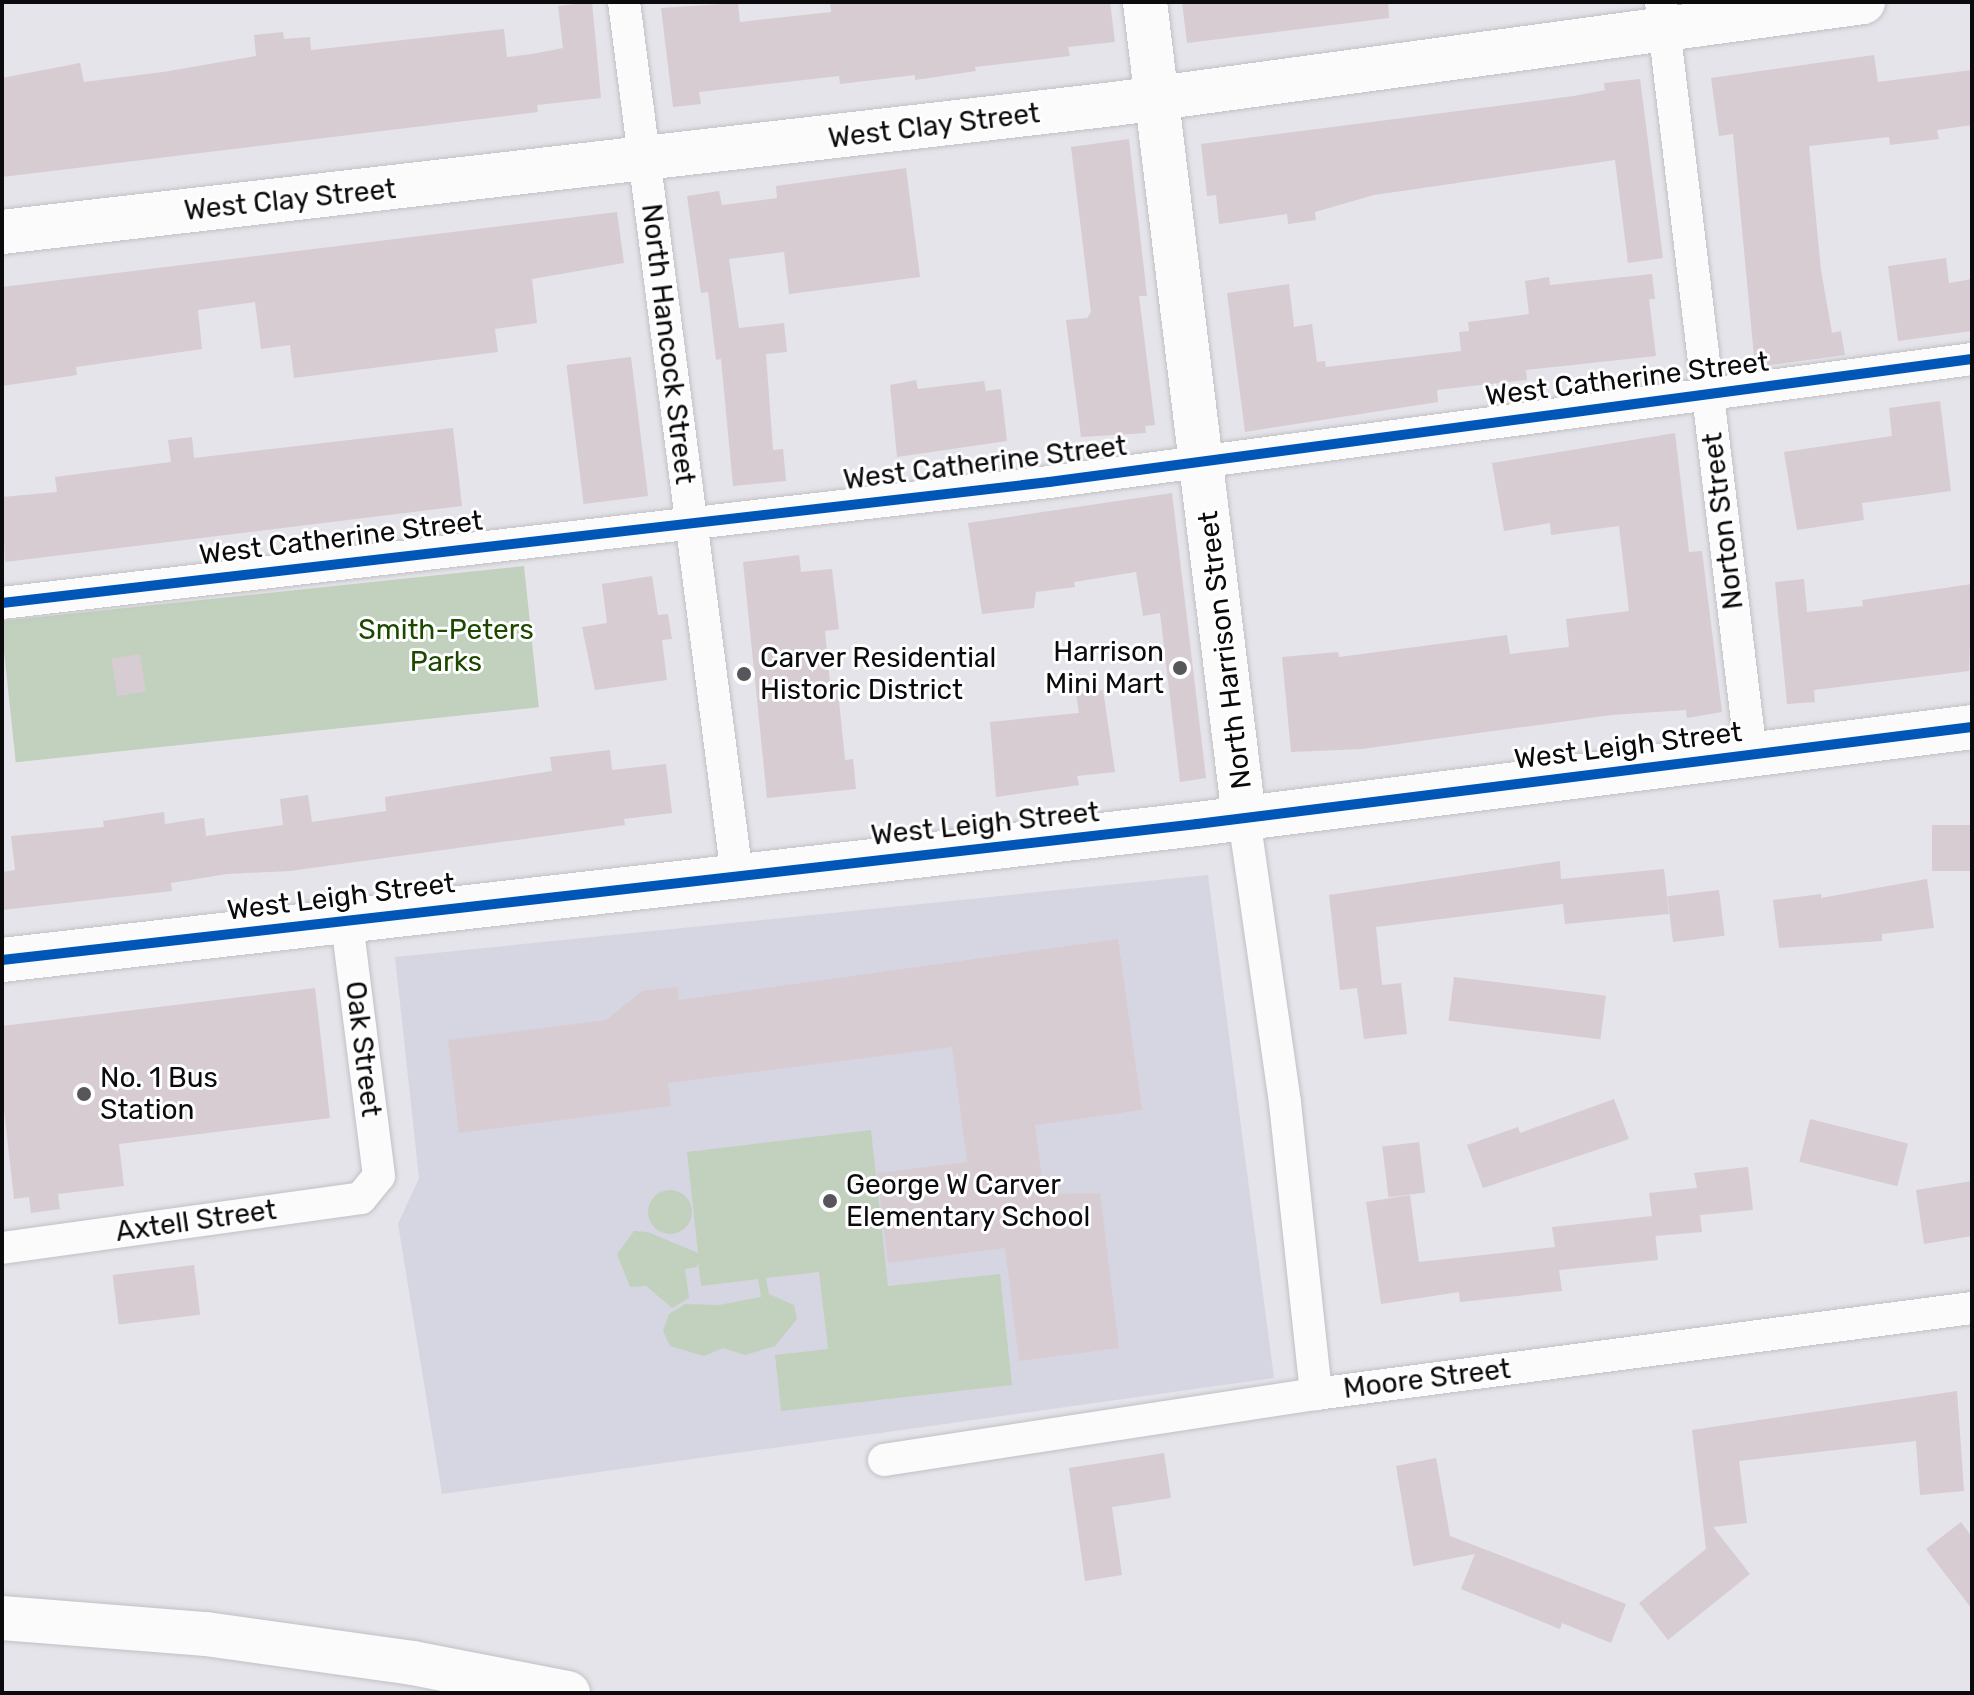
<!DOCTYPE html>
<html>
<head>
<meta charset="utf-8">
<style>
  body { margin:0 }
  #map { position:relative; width:1974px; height:1695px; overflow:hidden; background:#e4e4ea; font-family:Rubik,sans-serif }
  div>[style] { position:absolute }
  .built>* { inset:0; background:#d6d6e2 }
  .green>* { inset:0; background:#c1d1bd; transform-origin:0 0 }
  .round { border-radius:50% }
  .building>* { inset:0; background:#d7ccd2; transform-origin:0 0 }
  .roads { filter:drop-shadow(0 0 2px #c0c0c5) drop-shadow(0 0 2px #c0c0c5) }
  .street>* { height:32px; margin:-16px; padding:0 16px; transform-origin:16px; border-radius:16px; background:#fbfbfc }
  .secondary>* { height:44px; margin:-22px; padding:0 22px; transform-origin:22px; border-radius:22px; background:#fbfbfc }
  .highway>* { height:44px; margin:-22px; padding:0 22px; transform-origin:22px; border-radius:22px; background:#fbfbfc }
  .cycleway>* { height:10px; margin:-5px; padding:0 5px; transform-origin:5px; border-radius:5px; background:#0057b8 }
  .dots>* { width:22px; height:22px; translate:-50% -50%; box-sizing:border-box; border:4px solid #fff; border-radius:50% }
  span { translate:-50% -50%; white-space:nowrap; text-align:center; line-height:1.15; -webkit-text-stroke:6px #fff; paint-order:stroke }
  .street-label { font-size:28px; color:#0b0b0e }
  .park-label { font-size:28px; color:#1c4800 }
  .poi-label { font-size:28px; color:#0b0b0e }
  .right { translate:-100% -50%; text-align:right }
  .left { translate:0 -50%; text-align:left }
  .frame { position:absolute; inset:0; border:4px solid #0b0b0e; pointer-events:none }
</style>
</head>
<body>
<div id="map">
  <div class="built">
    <i style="clip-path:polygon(1208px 875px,1274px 1378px,442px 1494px,398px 1224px,419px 1178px,395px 957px)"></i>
  </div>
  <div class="green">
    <i style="left:524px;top:566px;width:142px;height:526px;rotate:84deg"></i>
    <i style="clip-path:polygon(871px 1130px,888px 1286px,1000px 1274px,1012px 1385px,781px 1411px,775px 1355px,828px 1349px,819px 1272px,766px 1278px,769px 1294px,794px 1305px,797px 1319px,775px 1346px,745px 1355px,723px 1348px,704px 1356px,670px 1346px,663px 1331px,669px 1314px,685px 1304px,719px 1305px,761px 1297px,758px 1279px,701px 1286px,698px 1261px,697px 1267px,685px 1269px,689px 1298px,672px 1308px,646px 1286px,630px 1287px,617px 1254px,634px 1231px,648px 1232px,698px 1253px,687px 1152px)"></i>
    <i class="round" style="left:648px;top:1190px;width:44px;height:44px"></i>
  </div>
  <div class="building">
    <i style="clip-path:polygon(592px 2px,601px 98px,537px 105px,538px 112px,2px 177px,2px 78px,80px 63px,84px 82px,163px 72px,256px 56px,254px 35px,283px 32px,284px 39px,310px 37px,311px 50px,504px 29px,507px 57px,532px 54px,563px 48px,558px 6px)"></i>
    <i style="clip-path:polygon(830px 2px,1110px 2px,1115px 42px,1068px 47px,1070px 56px,975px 67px,976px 71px,915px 80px,915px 75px,840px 84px,839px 76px,699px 92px,701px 104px,673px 107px,661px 8px,738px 3px,740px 22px,831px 12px)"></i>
    <i style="clip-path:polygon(1182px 2px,1388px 2px,1389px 18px,1187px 43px)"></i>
    <i style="clip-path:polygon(1874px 55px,1878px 82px,1972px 70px,1972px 125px,1937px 130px,1939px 139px,1890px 145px,1889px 137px,1809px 146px,1821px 270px,1832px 333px,1841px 331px,1845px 355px,1755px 367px,1733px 134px,1719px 136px,1711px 78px)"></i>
    <i style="clip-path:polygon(1640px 79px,1663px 258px,1628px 263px,1615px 160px,1374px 195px,1315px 212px,1316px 220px,1288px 224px,1287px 214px,1219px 224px,1216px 195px,1207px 196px,1201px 144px,1574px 96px,1605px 90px,1604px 83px)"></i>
    <i style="clip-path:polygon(1129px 139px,1147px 296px,1139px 296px,1155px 425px,1145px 426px,1146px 433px,1081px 437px,1066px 320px,1087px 318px,1091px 312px,1071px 147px)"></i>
    <i style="clip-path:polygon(906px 168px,920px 277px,789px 294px,784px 252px,729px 259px,739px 328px,784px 323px,787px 352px,766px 354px,773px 450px,783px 449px,786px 481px,733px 486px,721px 359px,716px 360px,708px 292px,701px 293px,687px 196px,719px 191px,722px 205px,777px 198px,776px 186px)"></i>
    <i style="clip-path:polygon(617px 212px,624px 263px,532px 279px,537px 323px,495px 329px,498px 352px,294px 378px,290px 345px,261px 349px,255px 302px,198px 310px,202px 349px,76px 367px,77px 375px,2px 386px,2px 287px)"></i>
    <i style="clip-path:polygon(1946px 258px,1949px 283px,1972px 279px,1972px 331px,1898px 341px,1888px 266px)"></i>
    <i style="clip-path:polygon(1652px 274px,1655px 299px,1649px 299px,1656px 356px,1526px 370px,1527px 380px,1437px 390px,1438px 402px,1245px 432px,1227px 293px,1289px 284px,1294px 327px,1312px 324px,1317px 362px,1325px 361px,1326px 367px,1461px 351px,1459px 332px,1469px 331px,1468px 322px,1529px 314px,1525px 281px,1549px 277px,1550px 285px)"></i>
    <i style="left:631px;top:357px;width:140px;height:65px;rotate:83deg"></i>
    <i style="clip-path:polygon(916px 380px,918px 389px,984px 381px,986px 391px,1001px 389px,1007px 441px,897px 457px,890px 385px)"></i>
    <i style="clip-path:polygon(1940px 401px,1951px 491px,1862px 503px,1864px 520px,1797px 530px,1784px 452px,1892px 436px,1889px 408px)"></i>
    <i style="clip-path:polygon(453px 428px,462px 506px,5px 562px,2px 497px,57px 492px,55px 477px,171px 462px,168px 440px,192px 437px,194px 458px)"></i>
    <i style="clip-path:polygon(1675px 433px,1689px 552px,1702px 551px,1722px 712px,1687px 718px,1686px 710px,1611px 715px,1362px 749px,1291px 752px,1282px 657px,1338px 652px,1339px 657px,1507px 635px,1510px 654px,1569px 647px,1566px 619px,1629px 611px,1619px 526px,1551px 535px,1550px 523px,1504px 531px,1492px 463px)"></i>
    <i style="clip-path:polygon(1172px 493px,1206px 778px,1180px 782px,1160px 613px,1143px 616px,1136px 572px,1074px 582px,1075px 587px,1036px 592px,1034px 608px,982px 614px,968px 523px)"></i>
    <i style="clip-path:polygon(799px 555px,801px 572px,832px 569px,839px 629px,825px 631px,830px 682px,837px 681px,845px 760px,853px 759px,856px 789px,767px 798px,743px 562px)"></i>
    <i style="clip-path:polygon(652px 576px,658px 615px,668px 614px,672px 639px,662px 640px,667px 680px,595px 690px,582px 627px,607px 623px,602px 584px)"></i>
    <i style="clip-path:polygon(1804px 579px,1807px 612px,1863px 606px,1862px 600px,1972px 584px,1969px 671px,1814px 690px,1815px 702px,1787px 704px,1775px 582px)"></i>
    <i style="left:140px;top:654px;width:38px;height:29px;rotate:81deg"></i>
    <i style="clip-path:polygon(1103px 690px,1115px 772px,1077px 776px,1079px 785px,996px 797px,990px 722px,1079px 713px,1076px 694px)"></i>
    <i style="clip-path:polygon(610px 750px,612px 770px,666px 764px,672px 813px,624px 819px,625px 825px,604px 828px,290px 871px,227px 874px,171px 883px,172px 891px,2px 910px,2px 872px,15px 870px,11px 836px,104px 827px,103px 821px,164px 812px,165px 824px,204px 818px,206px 836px,283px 825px,280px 799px,308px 795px,312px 822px,386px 811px,385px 797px,552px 771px,550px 757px)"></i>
    <i style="left:1972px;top:825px;width:46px;height:40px;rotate:90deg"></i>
    <i style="clip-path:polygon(1560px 861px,1561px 879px,1664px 869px,1669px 914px,1565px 924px,1563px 904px,1376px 927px,1382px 985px,1401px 983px,1407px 1034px,1364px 1039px,1357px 988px,1340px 990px,1329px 895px)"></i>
    <i style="clip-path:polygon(1927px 879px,1934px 928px,1882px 934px,1882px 941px,1779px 948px,1773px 900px,1821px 894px,1821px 898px)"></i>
    <i style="left:1719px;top:890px;width:46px;height:52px;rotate:83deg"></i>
    <i style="clip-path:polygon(1118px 939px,1142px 1110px,1035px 1125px,1044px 1194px,1100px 1193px,1119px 1348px,1019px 1361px,1005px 1248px,888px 1263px,877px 1173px,967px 1162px,952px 1047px,668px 1083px,671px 1106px,459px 1133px,448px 1040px,606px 1020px,642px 991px,677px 987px,679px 1000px)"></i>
    <i style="left:1454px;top:977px;width:153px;height:44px;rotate:7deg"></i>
    <i style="clip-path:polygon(315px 988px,330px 1118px,119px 1144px,124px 1186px,58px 1194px,60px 1209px,31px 1213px,29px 1197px,14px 1199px,2px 1092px,2px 1026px)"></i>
    <i style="clip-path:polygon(1614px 1099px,1629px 1139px,1483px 1188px,1467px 1145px,1518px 1127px,1520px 1133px)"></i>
    <i style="left:1810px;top:1119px;width:101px;height:44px;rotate:14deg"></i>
    <i style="left:1419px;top:1142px;width:51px;height:37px;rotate:83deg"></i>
    <i style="clip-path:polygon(1748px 1167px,1753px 1210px,1700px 1215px,1702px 1232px,1655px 1236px,1655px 1232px,1658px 1260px,1559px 1270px,1562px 1291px,1460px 1302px,1459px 1292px,1381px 1304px,1366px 1202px,1410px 1195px,1419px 1262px,1555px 1247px,1552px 1227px,1652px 1216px,1649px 1193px,1697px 1188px,1694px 1173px)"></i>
    <i style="clip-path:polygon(1972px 1181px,1972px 1236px,1924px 1244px,1916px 1190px)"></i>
    <i style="left:194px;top:1265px;width:50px;height:82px;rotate:83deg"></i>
    <i style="clip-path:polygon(1957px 1391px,1964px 1491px,1920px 1495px,1916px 1441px,1739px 1461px,1747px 1523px,1713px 1527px,1750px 1574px,1668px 1640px,1639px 1603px,1706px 1549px,1692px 1430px)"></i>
    <i style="clip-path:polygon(1164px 1453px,1171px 1498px,1112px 1507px,1122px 1575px,1085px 1581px,1069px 1468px)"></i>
    <i style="clip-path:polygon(1436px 1458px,1450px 1536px,1626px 1604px,1611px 1643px,1562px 1623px,1560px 1629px,1461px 1589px,1475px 1554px,1413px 1566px,1396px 1466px)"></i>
    <i style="clip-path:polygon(1961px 1522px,1972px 1537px,1972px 1609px,1926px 1549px)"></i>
  </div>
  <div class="roads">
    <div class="street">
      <i style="left:624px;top:2px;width:881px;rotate:82.63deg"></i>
      <i style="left:1661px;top:2px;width:758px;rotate:83.18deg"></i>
      <i style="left:2px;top:603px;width:1054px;rotate:-6.59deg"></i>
      <i style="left:1049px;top:482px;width:931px;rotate:-7.59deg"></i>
      <i style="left:1244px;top:818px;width:288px;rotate:81.8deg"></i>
      <i style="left:1285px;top:1103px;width:293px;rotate:83.9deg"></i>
      <i style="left:2px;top:1248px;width:362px;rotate:-7.9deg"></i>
      <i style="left:361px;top:1198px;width:28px;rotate:-51deg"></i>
      <i style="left:379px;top:1176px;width:257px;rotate:-97.2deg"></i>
      <i style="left:884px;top:1460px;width:437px;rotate:-8.7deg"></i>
      <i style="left:1316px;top:1394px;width:662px;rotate:-7.47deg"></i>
    </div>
    <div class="secondary">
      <i style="left:1145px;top:2px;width:822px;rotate:83.08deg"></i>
      <i style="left:2px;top:232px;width:1119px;rotate:-6.57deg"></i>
      <i style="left:1114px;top:104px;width:756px;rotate:-7.75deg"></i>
      <i style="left:2px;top:960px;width:1203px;rotate:-6.49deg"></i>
      <i style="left:1197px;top:824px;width:781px;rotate:-7.13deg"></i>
    </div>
    <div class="highway">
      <i style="left:2px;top:1618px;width:205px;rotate:4.5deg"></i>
      <i style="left:206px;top:1634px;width:209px;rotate:8deg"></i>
      <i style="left:413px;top:1663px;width:158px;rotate:11deg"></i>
    </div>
  </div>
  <div class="cycleway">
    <i style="left:2px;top:603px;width:1054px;rotate:-6.59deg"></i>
    <i style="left:1049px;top:482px;width:931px;rotate:-7.59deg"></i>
    <i style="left:2px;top:960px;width:1203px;rotate:-6.49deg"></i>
    <i style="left:1197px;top:824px;width:781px;rotate:-7.13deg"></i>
  </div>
  <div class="dots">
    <i style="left:1180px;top:668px;background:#57575b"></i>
    <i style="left:744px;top:674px;background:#57575b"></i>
    <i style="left:84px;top:1094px;background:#57575b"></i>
    <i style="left:830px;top:1201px;background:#57575b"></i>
  </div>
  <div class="street-label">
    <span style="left:934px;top:126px;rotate:-7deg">West Clay Street</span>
    <span style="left:290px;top:200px;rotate:-6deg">West Clay Street</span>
    <span style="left:668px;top:344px;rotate:83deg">North Hancock Street</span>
    <span style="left:1627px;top:379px;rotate:-7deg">West Catherine Street</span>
    <span style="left:985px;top:463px;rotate:-7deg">West Catherine Street</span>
    <span style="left:1723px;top:521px;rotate:-97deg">Norton Street</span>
    <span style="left:341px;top:538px;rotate:-7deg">West Catherine Street</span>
    <span style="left:1225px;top:650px;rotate:-97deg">North Harrison Street</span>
    <span style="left:1628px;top:746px;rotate:-7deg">West Leigh Street</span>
    <span style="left:985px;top:824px;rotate:-6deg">West Leigh Street</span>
    <span style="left:341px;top:897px;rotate:-7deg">West Leigh Street</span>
    <span style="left:363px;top:1049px;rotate:83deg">Oak Street</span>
    <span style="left:196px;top:1221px;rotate:-8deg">Axtell Street</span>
    <span style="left:1427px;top:1379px;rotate:-7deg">Moore Street</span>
  </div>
  <div class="park-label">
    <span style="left:446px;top:646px">Smith-Peters<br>Parks</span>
  </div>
  <div class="poi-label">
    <span class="right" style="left:1164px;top:668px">Harrison<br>Mini Mart</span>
    <span class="left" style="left:760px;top:674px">Carver Residential<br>Historic District</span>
    <span class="left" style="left:100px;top:1094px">No. 1 Bus<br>Station</span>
    <span class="left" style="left:846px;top:1201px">George W Carver<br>Elementary School</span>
  </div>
  <div class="frame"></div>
</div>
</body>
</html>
